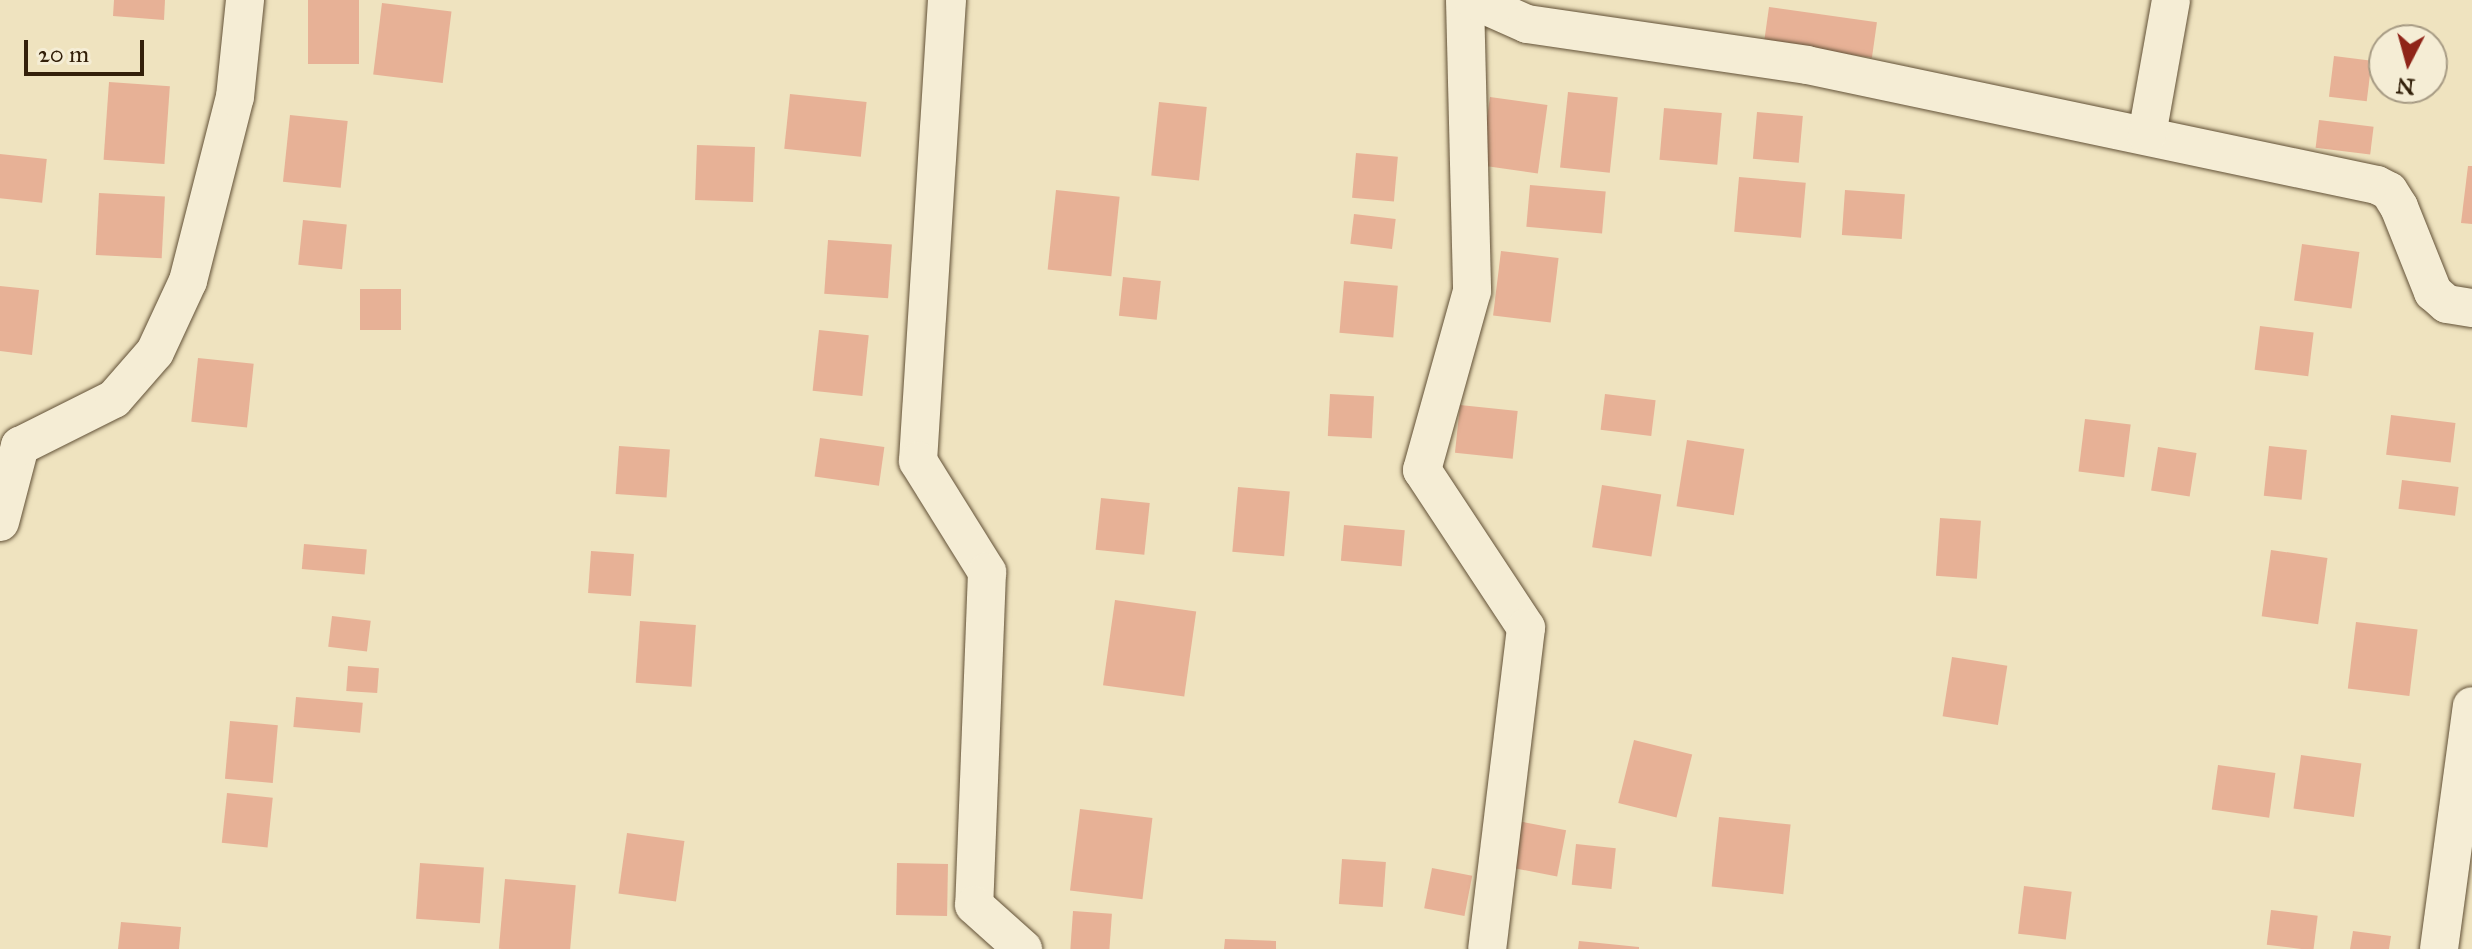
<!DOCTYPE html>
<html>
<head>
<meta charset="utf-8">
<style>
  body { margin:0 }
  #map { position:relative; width:2472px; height:949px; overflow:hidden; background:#efe3bf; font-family:"IM FELL Great Primer",serif }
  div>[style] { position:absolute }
  .building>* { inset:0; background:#e7b196; transform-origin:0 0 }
  .roads { filter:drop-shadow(0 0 2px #625137) drop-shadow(0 0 2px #625137) }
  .minor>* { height:38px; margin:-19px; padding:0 19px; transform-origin:19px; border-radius:19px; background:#f5edd5 }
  span { translate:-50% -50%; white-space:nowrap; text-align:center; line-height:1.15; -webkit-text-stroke:6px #f5edd5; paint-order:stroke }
  .north { position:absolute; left:2368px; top:24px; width:80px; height:80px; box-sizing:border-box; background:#f5edd5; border:2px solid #a79b84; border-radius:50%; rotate:186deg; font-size:22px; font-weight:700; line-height:32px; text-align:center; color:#33200a }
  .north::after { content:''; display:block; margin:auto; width:28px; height:36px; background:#8f2418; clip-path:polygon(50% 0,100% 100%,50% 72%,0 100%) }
  .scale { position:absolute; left:24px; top:40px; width:120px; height:36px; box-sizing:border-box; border:4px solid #33200a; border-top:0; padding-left:10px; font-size:24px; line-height:28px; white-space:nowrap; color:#33200a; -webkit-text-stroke:6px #f5edd5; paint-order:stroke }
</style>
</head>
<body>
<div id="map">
  <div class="building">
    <i style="clip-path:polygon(114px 0,165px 0,164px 20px,113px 16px)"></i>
    <i style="left:308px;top:0;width:51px;height:64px"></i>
    <i style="left:382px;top:3px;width:70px;height:72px;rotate:7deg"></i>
    <i style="left:1769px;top:7px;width:109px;height:36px;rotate:8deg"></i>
    <i style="left:2334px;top:56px;width:38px;height:41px;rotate:7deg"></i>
    <i style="left:109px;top:82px;width:61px;height:78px;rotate:4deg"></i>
    <i style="left:1568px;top:92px;width:50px;height:76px;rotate:6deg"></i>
    <i style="left:790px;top:94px;width:77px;height:55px;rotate:6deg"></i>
    <i style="left:1490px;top:97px;width:58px;height:69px;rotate:8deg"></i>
    <i style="left:1159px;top:102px;width:48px;height:74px;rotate:6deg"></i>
    <i style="left:1664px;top:108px;width:58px;height:52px;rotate:5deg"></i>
    <i style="left:1757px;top:112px;width:46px;height:47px;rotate:5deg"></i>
    <i style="left:290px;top:115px;width:58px;height:67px;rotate:6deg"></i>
    <i style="left:2319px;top:120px;width:55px;height:28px;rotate:7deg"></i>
    <i style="left:697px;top:145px;width:58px;height:55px;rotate:2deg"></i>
    <i style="left:1356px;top:153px;width:42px;height:45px;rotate:5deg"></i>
    <i style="left:0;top:154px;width:47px;height:44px;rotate:6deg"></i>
    <i style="clip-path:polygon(2468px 166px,2472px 166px,2472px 224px,2461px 223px)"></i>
    <i style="left:1739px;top:177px;width:67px;height:55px;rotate:5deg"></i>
    <i style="left:1530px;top:185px;width:76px;height:42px;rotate:5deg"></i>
    <i style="left:1056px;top:190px;width:64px;height:80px;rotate:6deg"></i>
    <i style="left:1845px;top:190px;width:60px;height:45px;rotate:4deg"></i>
    <i style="left:99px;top:193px;width:66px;height:62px;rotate:3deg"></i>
    <i style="left:1354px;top:214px;width:42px;height:30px;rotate:7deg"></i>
    <i style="left:303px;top:220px;width:44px;height:45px;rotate:6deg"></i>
    <i style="left:828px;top:240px;width:64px;height:54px;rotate:4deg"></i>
    <i style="left:2302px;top:244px;width:58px;height:57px;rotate:8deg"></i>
    <i style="left:1501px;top:251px;width:58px;height:65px;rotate:7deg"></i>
    <i style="left:1123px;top:277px;width:38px;height:39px;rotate:6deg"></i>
    <i style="left:1344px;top:281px;width:54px;height:52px;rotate:5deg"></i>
    <i style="clip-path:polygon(0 286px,39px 290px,32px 355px,0 351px)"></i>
    <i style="left:360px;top:289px;width:41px;height:41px"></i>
    <i style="left:2260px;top:326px;width:54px;height:44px;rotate:7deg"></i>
    <i style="left:819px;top:330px;width:50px;height:61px;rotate:6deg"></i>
    <i style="left:198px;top:358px;width:56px;height:64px;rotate:6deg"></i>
    <i style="left:1330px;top:394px;width:44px;height:42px;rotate:3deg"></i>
    <i style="left:1605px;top:394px;width:51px;height:36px;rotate:7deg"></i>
    <i style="left:1460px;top:405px;width:58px;height:48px;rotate:6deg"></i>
    <i style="left:2391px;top:415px;width:65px;height:40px;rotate:7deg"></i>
    <i style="left:2085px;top:419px;width:46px;height:53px;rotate:7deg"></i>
    <i style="left:820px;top:438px;width:65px;height:39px;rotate:8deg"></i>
    <i style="left:1687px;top:440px;width:58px;height:67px;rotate:9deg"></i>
    <i style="left:619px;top:446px;width:51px;height:48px;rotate:4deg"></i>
    <i style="left:2269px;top:446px;width:38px;height:50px;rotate:6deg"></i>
    <i style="left:2158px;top:447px;width:39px;height:44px;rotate:9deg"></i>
    <i style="left:2402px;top:480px;width:57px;height:29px;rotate:7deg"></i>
    <i style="left:1602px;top:485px;width:60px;height:63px;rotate:9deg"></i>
    <i style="left:1238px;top:487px;width:52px;height:65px;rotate:5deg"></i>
    <i style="left:1101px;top:498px;width:49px;height:52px;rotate:6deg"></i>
    <i style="left:1940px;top:518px;width:41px;height:58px;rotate:4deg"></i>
    <i style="left:1344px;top:525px;width:61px;height:36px;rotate:5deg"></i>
    <i style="left:304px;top:544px;width:63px;height:25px;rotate:5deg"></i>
    <i style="left:2271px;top:550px;width:57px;height:67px;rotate:8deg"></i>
    <i style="left:591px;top:551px;width:43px;height:42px;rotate:4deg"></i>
    <i style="left:1115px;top:600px;width:82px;height:86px;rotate:8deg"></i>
    <i style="left:332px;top:616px;width:39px;height:31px;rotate:7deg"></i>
    <i style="left:640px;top:621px;width:56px;height:62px;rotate:4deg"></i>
    <i style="left:2356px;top:622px;width:62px;height:67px;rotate:7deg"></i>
    <i style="left:1952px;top:657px;width:56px;height:60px;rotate:9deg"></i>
    <i style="left:348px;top:666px;width:31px;height:25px;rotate:4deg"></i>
    <i style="left:296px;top:697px;width:67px;height:30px;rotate:5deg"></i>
    <i style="left:230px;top:721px;width:48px;height:58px;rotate:5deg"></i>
    <i style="left:1634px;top:740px;width:60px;height:65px;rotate:14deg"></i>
    <i style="left:2301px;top:755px;width:61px;height:54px;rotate:8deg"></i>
    <i style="left:2218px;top:765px;width:58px;height:45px;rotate:8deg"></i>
    <i style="left:227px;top:793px;width:46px;height:50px;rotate:6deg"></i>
    <i style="left:1080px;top:809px;width:73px;height:82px;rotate:7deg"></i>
    <i style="left:1719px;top:817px;width:72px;height:70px;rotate:6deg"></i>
    <i style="left:1518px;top:821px;width:49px;height:47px;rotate:11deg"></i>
    <i style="left:627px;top:833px;width:58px;height:61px;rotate:8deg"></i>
    <i style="left:1576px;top:844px;width:40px;height:41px;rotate:6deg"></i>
    <i style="left:1342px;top:859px;width:44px;height:45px;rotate:4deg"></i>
    <i style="left:420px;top:863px;width:64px;height:56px;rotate:4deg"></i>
    <i style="left:897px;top:863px;width:51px;height:52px;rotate:1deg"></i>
    <i style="left:1432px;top:868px;width:41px;height:41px;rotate:11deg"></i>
    <i style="left:505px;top:879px;width:71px;height:70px;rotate:5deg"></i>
    <i style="left:2024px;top:886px;width:48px;height:48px;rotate:7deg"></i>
    <i style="left:2271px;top:910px;width:47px;height:35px;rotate:7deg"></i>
    <i style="left:1073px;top:911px;width:39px;height:38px;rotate:4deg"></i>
    <i style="clip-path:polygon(121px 922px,181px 927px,179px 949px,118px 949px)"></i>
    <i style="clip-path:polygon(2353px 931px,2391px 936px,2389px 949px,2350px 949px)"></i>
    <i style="clip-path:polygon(1225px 939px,1276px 941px,1276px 949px,1224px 949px)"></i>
    <i style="clip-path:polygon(1579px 941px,1639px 947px,1639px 949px,1578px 949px)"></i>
  </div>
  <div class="roads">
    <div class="minor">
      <i style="left:947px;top:0;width:462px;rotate:93.6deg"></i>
      <i style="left:918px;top:461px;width:131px;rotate:58.1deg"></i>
      <i style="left:987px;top:572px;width:333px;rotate:92.2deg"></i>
      <i style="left:974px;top:905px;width:66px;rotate:41.9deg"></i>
      <i style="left:1465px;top:0;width:291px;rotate:88.6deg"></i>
      <i style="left:1472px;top:291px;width:186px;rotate:105.6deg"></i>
      <i style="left:1422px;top:470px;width:189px;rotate:56.6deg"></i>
      <i style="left:1526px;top:628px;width:323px;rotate:96.9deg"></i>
      <i style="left:1473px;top:0;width:59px;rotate:24deg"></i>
      <i style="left:1527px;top:24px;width:283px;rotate:8.3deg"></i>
      <i style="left:1807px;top:65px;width:582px;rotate:11.89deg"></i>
      <i style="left:2377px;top:185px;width:13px;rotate:27deg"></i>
      <i style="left:2389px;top:191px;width:19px;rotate:58deg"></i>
      <i style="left:2399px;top:207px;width:92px;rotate:68.2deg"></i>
      <i style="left:2433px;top:292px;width:18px;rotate:41deg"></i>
      <i style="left:2447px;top:304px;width:25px;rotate:9deg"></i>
      <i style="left:2147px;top:135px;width:137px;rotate:-79.9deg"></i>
      <i style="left:0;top:522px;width:79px;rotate:-75.3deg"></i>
      <i style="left:20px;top:446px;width:105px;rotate:-26.6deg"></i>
      <i style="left:114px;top:399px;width:62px;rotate:-48.9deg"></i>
      <i style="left:155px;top:352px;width:78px;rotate:-65.1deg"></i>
      <i style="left:188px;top:281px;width:190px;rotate:-75.7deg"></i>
      <i style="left:235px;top:97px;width:98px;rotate:-84.1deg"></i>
      <i style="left:2439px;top:949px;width:245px;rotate:-82.3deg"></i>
    </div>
  </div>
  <div class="north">N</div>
  <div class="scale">20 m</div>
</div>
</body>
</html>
